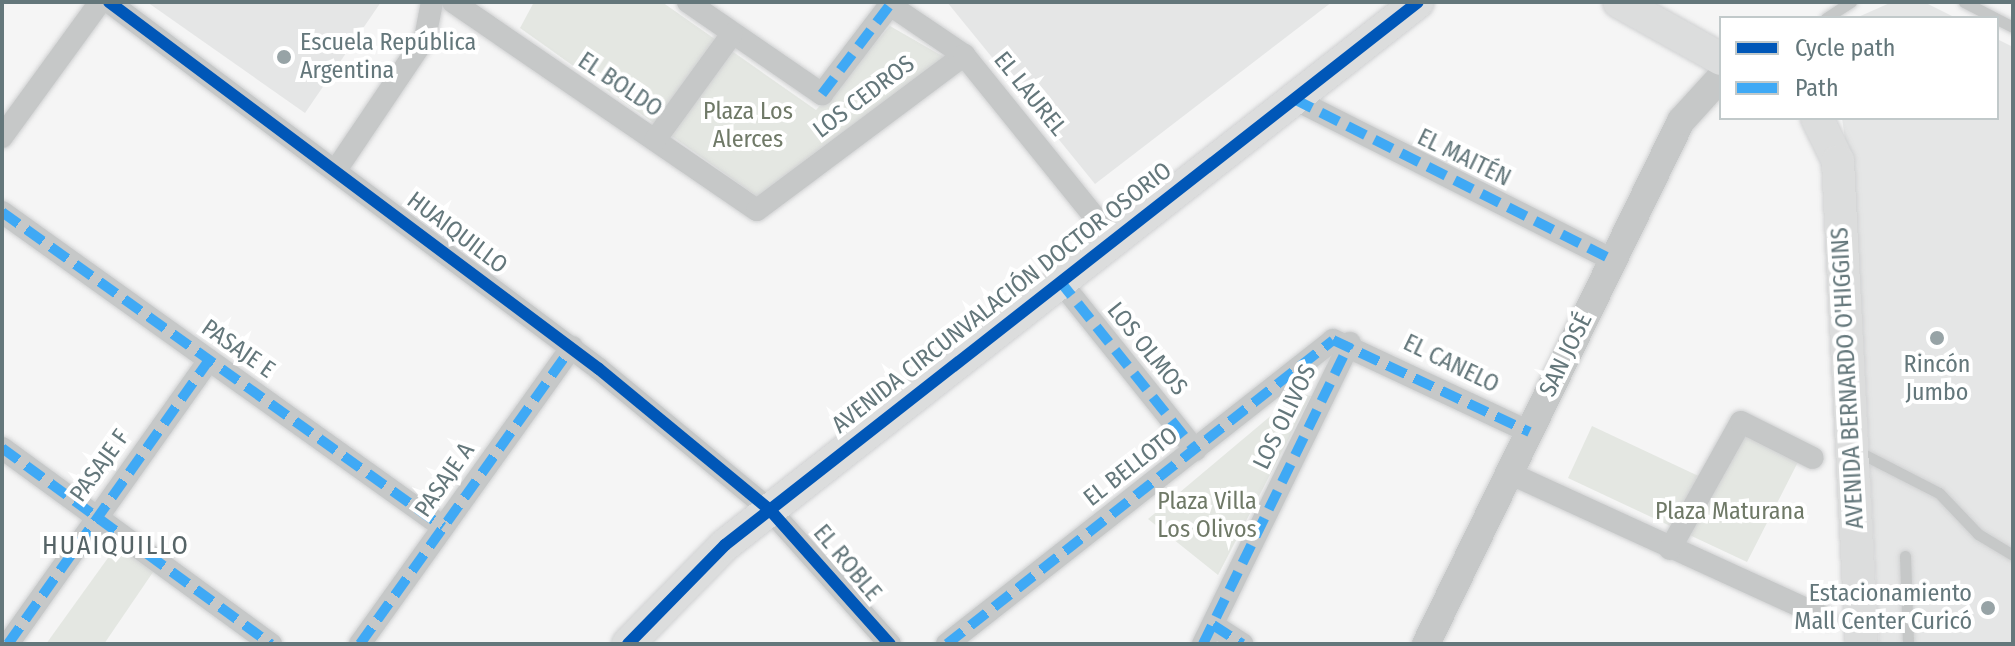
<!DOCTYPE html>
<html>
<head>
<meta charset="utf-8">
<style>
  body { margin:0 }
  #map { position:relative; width:2015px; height:646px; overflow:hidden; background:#f5f5f5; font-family:"Fira Sans Condensed",sans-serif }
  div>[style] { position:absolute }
  .built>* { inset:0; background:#e5e6e6 }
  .green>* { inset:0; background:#e4e7e2 }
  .roads { filter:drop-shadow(0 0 2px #d0d1d2) drop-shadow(0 0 2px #d0d1d2) }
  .service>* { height:11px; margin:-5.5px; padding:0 5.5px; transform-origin:5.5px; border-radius:5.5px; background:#c6c8c8 }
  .minor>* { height:22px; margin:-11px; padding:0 11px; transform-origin:11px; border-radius:11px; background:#c6c8c8 }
  .tertiary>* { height:28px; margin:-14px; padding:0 14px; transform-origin:14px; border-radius:14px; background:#c6c8c8 }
  .secondary>* { height:32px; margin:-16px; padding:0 16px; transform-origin:16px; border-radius:16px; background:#dcdddd }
  .quiet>* { height:10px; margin-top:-5px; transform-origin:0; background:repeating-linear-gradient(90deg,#3fa9f5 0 20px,transparent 0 30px) }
  .cycleway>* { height:12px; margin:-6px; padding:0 6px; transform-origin:6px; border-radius:6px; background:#0057b8 }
  .dots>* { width:22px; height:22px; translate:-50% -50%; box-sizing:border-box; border:4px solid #fff; border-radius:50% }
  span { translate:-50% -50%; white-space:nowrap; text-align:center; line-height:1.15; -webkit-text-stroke:8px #fff; paint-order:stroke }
  .poi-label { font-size:24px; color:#64777b }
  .left { translate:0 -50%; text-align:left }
  .right { translate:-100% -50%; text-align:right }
  .street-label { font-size:24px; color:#64777b }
  .park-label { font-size:24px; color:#6f7967 }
  .neighbourhood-label { font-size:26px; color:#566467; letter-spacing:2px }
  .frame { position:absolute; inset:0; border:4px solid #64777b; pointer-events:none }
  .legend { position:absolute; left:1719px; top:16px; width:280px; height:104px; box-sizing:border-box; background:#fff; border:2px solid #c1c9ca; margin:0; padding:10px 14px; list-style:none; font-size:24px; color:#64777b }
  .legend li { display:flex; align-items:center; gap:16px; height:40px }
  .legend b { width:40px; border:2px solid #c1c9ca }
</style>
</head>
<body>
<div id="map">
  <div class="built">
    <i style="clip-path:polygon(147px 2px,381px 2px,305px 113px)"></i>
    <i style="clip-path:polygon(947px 2px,1332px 2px,1095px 184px)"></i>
    <i style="clip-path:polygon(1892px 2px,1924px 2px,1956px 18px,1856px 18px)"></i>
    <i style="clip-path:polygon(1997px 39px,2013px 47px,2013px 644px,1879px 644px,1857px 222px,1842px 118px,1997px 118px)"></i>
  </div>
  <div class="green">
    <i style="clip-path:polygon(534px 2px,662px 2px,816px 110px,890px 26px,944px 57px,759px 198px,520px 28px)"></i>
    <i style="clip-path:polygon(1298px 393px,1311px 396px,1218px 575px,1148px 519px)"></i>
    <i style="clip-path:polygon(1592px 426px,1707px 480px,1734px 430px,1798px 462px,1747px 562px,1568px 478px)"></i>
    <i style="clip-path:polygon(128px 530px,164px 556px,104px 644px,46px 644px)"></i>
  </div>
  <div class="roads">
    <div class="service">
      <i style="left:1964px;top:2px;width:35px;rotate:27deg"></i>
      <i style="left:1826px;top:18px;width:30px;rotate:-33deg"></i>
      <i style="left:1997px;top:19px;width:18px;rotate:27deg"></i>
      <i style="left:1855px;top:450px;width:94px;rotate:27.1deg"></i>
      <i style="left:1939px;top:493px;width:57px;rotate:46.4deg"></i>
      <i style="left:1978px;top:534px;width:41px;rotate:31deg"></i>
      <i style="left:1905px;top:556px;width:88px;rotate:88deg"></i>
    </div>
    <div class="minor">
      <i style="left:109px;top:2px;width:612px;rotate:36.83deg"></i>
      <i style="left:599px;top:369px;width:222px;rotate:39.5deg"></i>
      <i style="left:770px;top:510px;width:180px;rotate:48.2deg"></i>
      <i style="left:453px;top:2px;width:368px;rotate:34.4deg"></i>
      <i style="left:757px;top:210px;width:259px;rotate:-36.8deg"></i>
      <i style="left:688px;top:2px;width:163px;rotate:34.5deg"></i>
      <i style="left:822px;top:94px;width:116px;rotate:-52.7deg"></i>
      <i style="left:890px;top:5px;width:89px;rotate:34deg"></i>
      <i style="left:964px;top:55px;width:234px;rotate:51.1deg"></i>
      <i style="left:1294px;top:99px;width:357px;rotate:26.8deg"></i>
      <i style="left:2px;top:137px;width:167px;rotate:-54deg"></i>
      <i style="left:655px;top:140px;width:131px;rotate:-54deg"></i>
      <i style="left:336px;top:170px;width:159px;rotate:-56deg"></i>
      <i style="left:425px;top:38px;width:37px;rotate:-79deg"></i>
      <i style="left:2px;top:212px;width:542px;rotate:35.54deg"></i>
      <i style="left:1059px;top:280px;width:218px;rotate:51.3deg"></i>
      <i style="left:2px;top:448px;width:333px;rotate:36.1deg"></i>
      <i style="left:1509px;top:473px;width:349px;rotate:24.6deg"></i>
      <i style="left:1670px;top:549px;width:145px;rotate:-60.8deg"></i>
      <i style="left:1741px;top:422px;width:80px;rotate:26.6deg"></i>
      <i style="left:1213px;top:625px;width:35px;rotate:33deg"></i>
      <i style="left:8px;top:644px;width:348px;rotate:-54.7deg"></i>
      <i style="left:360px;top:644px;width:365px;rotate:-54.5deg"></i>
      <i style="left:947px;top:644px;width:491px;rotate:-38.2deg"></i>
      <i style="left:1333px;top:340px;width:217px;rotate:25.1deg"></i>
      <i style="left:1203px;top:644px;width:335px;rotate:-64deg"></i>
    </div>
    <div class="tertiary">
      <i style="left:1426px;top:644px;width:582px;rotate:-64.01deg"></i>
      <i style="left:1681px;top:121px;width:59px;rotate:-47.7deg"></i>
    </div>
    <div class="secondary">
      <i style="left:1619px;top:2px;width:117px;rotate:29.2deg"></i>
      <i style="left:1817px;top:118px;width:48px;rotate:64deg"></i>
      <i style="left:1838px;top:161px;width:484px;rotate:87.2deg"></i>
      <i style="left:628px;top:644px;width:139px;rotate:-45.6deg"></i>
      <i style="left:725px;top:545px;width:880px;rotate:-38.08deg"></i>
    </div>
  </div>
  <div class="quiet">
    <i style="left:822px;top:94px;width:116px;rotate:-52.7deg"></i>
    <i style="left:1294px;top:99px;width:357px;rotate:26.8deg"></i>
    <i style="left:2px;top:212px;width:542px;rotate:35.54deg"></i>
    <i style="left:1059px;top:280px;width:218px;rotate:51.3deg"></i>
    <i style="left:2px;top:448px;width:333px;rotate:36.1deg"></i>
    <i style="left:1213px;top:625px;width:35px;rotate:33deg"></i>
    <i style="left:8px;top:644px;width:348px;rotate:-54.7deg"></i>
    <i style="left:360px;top:644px;width:365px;rotate:-54.5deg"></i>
    <i style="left:947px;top:644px;width:491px;rotate:-38.2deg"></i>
    <i style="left:1333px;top:340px;width:217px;rotate:25.1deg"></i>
    <i style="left:1203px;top:644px;width:335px;rotate:-64deg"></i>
  </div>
  <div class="cycleway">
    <i style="left:109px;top:2px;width:612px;rotate:36.83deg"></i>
    <i style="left:599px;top:369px;width:222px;rotate:39.5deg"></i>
    <i style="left:770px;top:510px;width:180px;rotate:48.2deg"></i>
    <i style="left:628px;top:644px;width:139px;rotate:-45.6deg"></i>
    <i style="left:725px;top:545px;width:880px;rotate:-38.08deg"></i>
  </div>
  <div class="dots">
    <i style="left:284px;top:57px;background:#97a3a6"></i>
    <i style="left:1937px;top:338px;background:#97a3a6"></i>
    <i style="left:1988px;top:608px;background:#97a3a6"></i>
  </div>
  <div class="poi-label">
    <span class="left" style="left:300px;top:57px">Escuela República<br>Argentina</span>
    <span style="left:1937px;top:379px">Rincón<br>Jumbo</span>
    <span class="right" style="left:1972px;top:608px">Estacionamiento<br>Mall Center Curicó</span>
  </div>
  <div class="street-label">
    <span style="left:620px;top:85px;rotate:34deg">EL BOLDO</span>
    <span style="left:1030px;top:94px;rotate:51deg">EL LAUREL</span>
    <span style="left:864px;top:97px;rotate:-37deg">LOS CEDROS</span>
    <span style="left:1464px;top:158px;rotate:26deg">EL MAITÉN</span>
    <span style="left:457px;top:233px;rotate:37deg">HUAIQUILLO</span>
    <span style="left:1002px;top:298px;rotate:-38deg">AVENIDA CIRCUNVALACIÓN DOCTOR OSORIO</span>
    <span style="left:238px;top:349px;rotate:35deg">PASAJE E</span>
    <span style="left:1147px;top:349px;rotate:51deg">LOS OLMOS</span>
    <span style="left:1566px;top:355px;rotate:-64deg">SAN JOSÉ</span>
    <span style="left:1451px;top:364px;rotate:26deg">EL CANELO</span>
    <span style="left:1848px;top:378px;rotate:-93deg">AVENIDA BERNARDO O'HIGGINS</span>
    <span style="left:1285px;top:417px;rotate:-64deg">LOS OLIVOS</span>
    <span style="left:100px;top:466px;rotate:-54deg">PASAJE F</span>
    <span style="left:1131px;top:467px;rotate:-38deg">EL BELLOTO</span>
    <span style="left:445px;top:480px;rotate:-55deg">PASAJE A</span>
    <span style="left:847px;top:563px;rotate:50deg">EL ROBLE</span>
  </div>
  <div class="park-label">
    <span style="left:748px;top:126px">Plaza Los<br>Alerces</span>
    <span style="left:1207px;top:516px">Plaza Villa<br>Los Olivos</span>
    <span style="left:1730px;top:512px">Plaza Maturana</span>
  </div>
  <div class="neighbourhood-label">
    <span style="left:116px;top:546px">HUAIQUILLO</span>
  </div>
  <div class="frame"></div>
  <ul class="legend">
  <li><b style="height:10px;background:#0057b8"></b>Cycle path</li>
  <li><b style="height:10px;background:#3fa9f5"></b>Path</li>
  </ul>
</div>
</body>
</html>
